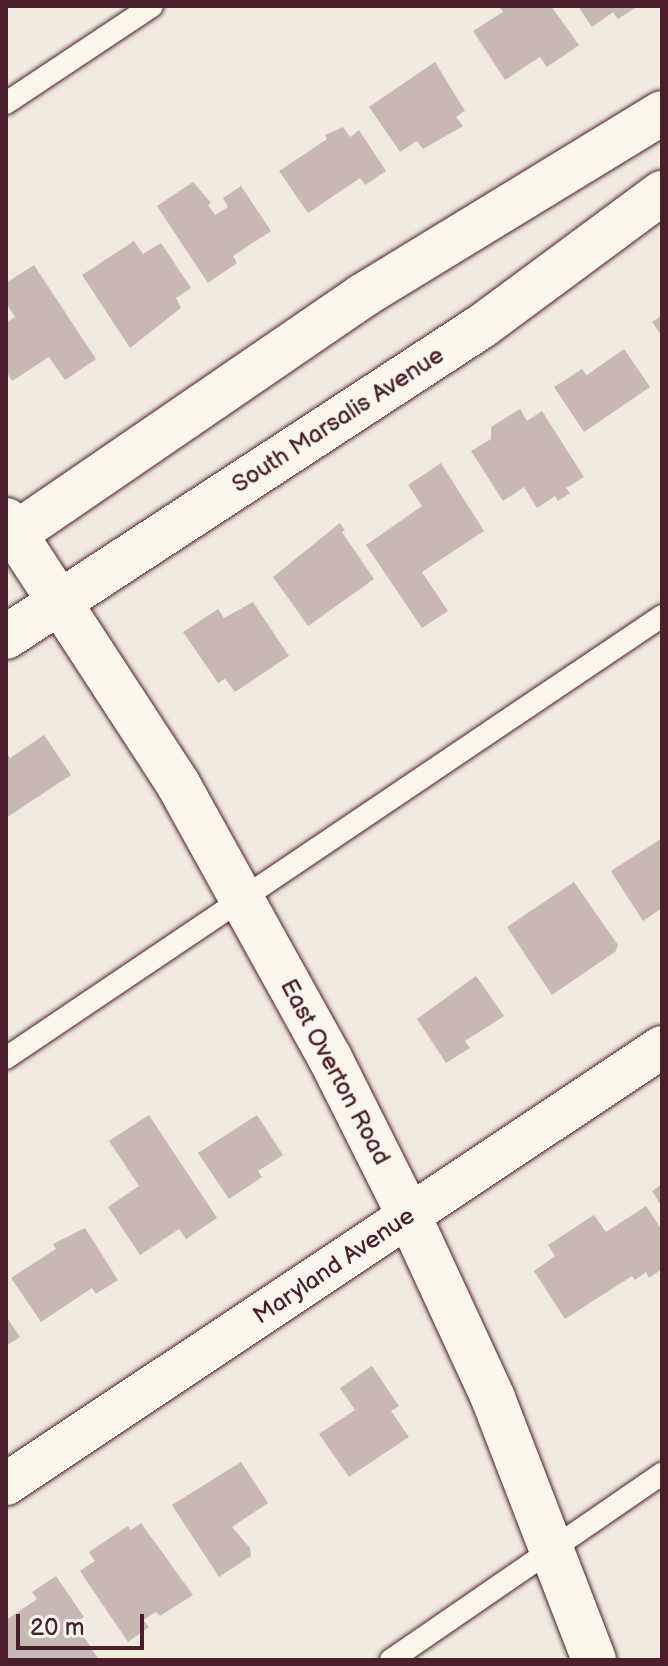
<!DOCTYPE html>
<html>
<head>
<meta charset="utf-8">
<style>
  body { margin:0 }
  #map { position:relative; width:668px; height:1666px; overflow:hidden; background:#f0eae0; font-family:"Balsamiq Sans",sans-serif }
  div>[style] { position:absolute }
  .building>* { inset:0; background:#c8b8b3 }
  .roads { filter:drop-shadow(0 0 2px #4a1f2b) drop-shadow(0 0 2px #4a1f2b) }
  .lane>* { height:22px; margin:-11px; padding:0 11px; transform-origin:11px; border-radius:11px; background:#fbf7ec }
  .street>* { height:42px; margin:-21px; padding:0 21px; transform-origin:21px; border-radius:21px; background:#fbf7ec }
  .secondary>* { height:44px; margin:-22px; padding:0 22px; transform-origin:22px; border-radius:22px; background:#fbf7ec }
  span { translate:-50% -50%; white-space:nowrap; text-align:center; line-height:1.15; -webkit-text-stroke:7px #fbf7ec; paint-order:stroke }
  .street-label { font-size:24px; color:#4a1f2b }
  .frame { position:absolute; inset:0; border:8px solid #4a1f2b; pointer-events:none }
  .scale { position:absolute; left:16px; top:1614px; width:128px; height:36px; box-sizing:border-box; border:4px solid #4a1f2b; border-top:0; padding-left:10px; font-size:24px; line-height:28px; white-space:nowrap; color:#4a1f2b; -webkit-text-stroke:6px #fbf7ec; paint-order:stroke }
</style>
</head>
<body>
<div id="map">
  <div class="building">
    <i style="clip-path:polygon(499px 6px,551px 6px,579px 45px,547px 67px,540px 57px,505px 80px,473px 31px,503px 12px)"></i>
    <i style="clip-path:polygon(578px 6px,638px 6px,618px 19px,613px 12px,592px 27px)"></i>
    <i style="clip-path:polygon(435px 62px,465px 111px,456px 117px,463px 126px,423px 149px,417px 141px,400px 152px,369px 107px)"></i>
    <i style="clip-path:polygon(343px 127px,350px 137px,359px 130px,386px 171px,365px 185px,360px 178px,308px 213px,279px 171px,327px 139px,325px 135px)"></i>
    <i style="clip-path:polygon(193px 182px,211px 203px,208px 205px,215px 215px,228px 207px,223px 198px,241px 186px,271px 231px,233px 256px,237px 263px,208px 283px,157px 206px)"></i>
    <i style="clip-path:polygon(134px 241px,143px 254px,161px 243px,191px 288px,176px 298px,181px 308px,130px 348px,82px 275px)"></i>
    <i style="clip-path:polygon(34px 265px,96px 359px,65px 380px,49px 357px,12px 381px,6px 371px,6px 323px,15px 317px,6px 303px,6px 283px)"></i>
    <i style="clip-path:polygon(662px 315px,662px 336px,652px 322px)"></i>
    <i style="clip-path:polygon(624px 349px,650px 387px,584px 432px,554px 387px,582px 369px,587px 375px)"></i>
    <i style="clip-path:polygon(520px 409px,527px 421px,542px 411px,584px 477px,566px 488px,570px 493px,558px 501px,555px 496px,537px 508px,524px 487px,503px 501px,471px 451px,491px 439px,491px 427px)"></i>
    <i style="clip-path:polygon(441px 463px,484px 531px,422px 572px,448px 611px,422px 628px,366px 545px,422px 506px,408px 485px)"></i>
    <i style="clip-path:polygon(340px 523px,345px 530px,342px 532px,374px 579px,308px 626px,273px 577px)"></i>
    <i style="clip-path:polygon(253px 602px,289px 656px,235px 692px,225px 679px,218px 683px,183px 632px,218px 609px,224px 618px)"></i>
    <i style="clip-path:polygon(44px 735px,71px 775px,6px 818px,6px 752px,10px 758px)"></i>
    <i style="clip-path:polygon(662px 838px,662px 908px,643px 921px,611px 871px)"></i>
    <i style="clip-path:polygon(574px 882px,618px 945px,616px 951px,552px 995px,507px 927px)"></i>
    <i style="clip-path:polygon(476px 976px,504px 1016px,465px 1041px,470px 1048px,446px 1063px,417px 1019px)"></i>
    <i style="clip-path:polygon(149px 1115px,217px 1218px,186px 1239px,179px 1229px,140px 1255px,108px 1207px,139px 1186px,109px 1141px)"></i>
    <i style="clip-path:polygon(257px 1115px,283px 1155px,258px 1171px,262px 1177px,229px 1199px,198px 1153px)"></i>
    <i style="clip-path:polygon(662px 1184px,662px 1207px,652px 1191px)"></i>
    <i style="clip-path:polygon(646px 1206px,662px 1230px,662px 1269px,649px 1278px,646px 1272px,635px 1280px,632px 1276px,565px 1319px,534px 1271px,555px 1256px,548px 1245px,594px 1215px,606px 1232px)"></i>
    <i style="clip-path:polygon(85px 1228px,118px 1280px,96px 1294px,92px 1288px,41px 1322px,11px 1278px,56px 1249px,53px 1244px)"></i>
    <i style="clip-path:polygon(6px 1316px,20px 1337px,6px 1346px)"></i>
    <i style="clip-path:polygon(372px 1366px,399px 1406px,391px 1411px,409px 1437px,349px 1477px,319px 1434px,355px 1410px,340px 1388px)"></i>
    <i style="clip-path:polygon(241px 1462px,268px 1503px,232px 1527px,250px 1548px,251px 1556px,219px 1577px,172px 1505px)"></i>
    <i style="clip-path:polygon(141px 1523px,193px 1595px,160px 1616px,156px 1612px,143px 1620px,149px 1627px,128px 1642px,80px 1571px,95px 1561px,89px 1552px,128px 1526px,131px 1530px)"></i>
    <i style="clip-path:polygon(56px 1576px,84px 1617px,75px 1623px,99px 1660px,6px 1660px,6px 1620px,37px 1599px,32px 1592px)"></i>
  </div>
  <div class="roads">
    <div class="lane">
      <i style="left:6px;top:103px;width:175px;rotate:-33.6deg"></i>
      <i style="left:6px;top:1058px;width:791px;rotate:-33.97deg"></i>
      <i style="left:391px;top:1660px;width:329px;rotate:-34.5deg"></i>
    </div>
    <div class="street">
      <i style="left:6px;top:1484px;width:788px;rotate:-33.67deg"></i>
    </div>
    <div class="secondary">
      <i style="left:6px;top:520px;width:315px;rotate:56.9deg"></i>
      <i style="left:178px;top:784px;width:313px;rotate:61deg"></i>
      <i style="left:330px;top:1058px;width:177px;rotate:63.4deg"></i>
      <i style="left:409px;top:1216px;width:200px;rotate:65.2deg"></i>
      <i style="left:493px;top:1398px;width:281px;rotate:68.9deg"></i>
      <i style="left:6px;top:540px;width:432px;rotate:-34.4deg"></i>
      <i style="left:362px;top:296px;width:351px;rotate:-31.4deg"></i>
      <i style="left:6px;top:637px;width:569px;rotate:-33.16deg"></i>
      <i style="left:482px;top:326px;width:224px;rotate:-36.5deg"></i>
    </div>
  </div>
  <div class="street-label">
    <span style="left:338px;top:420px;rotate:-33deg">South Marsalis Avenue</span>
    <span style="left:335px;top:1072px;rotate:62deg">East Overton Road</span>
    <span style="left:334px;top:1266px;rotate:-34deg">Maryland Avenue</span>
  </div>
  <div class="frame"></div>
  <div class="scale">20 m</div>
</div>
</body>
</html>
